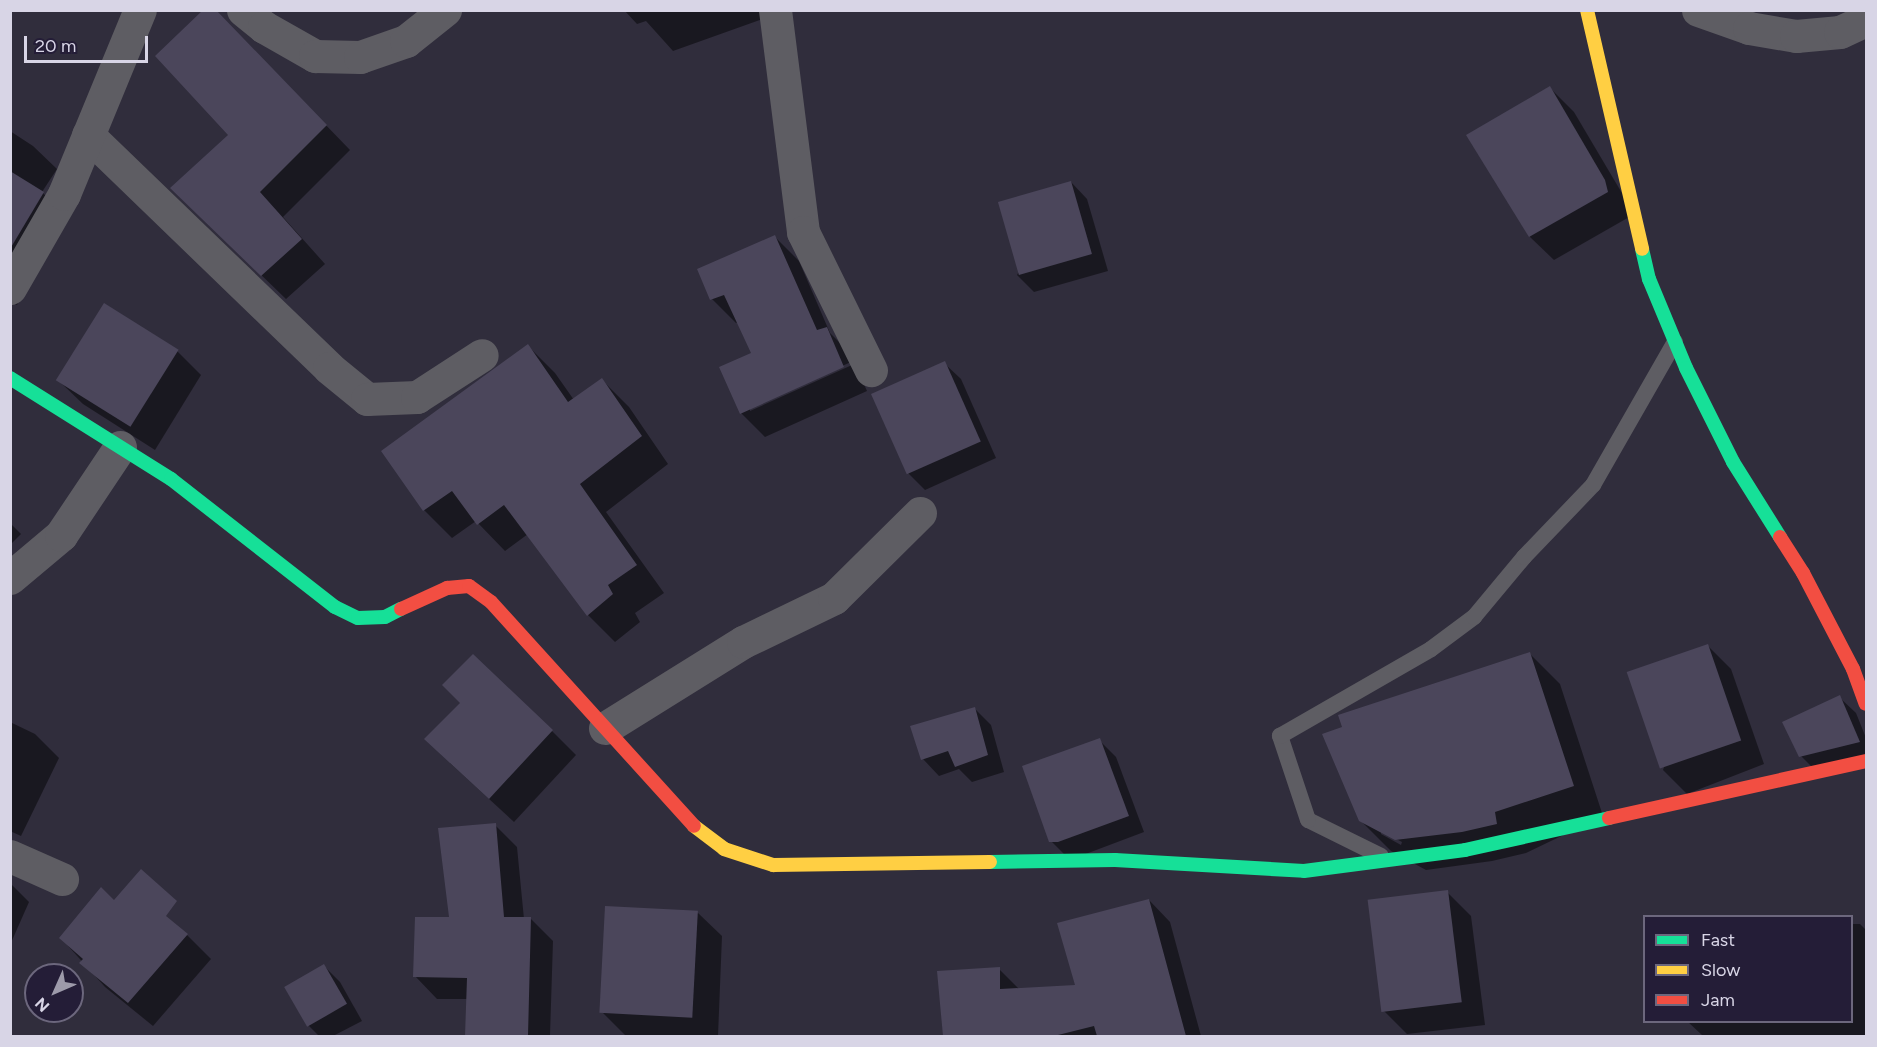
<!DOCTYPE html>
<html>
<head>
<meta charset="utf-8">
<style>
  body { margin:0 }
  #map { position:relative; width:1877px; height:1047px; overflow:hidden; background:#302d3c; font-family:Figtree,sans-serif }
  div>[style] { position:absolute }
  .shadow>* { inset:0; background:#0007 }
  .building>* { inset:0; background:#4b465b; transform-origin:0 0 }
  .lane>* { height:16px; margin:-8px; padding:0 8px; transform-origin:8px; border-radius:8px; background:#5e5d63 }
  .street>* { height:33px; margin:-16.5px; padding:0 16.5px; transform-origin:16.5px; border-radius:16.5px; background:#5e5d63 }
  .fast>* { height:14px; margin:-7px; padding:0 7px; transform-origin:7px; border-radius:7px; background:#16e098 }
  .slow>* { height:14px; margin:-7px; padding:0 7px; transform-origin:7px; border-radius:7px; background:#ffcf43 }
  .jam>* { height:14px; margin:-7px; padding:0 7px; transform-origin:7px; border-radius:7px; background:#f24e42 }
  span { translate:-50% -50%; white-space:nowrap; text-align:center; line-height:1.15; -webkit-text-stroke:6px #241d37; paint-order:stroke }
  .frame { position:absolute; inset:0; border:12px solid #d8d5e6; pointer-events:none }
  .legend { position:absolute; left:1643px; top:915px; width:210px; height:108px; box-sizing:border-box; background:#241d37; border:2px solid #6c677d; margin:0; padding:8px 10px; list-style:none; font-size:18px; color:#d8d5e6 }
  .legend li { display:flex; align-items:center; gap:12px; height:30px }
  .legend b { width:30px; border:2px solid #6c677d }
  .north { position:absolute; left:24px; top:963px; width:60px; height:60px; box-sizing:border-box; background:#241d37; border:2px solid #6c677d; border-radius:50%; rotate:225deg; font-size:16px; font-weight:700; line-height:24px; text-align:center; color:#d8d5e6 }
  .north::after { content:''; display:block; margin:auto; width:21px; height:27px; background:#9d9aaa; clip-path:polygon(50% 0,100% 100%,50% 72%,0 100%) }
  .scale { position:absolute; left:24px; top:36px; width:124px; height:27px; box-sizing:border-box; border:3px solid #d8d5e6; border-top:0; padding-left:8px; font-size:18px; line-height:21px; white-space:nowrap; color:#d8d5e6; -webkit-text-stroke:4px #241d37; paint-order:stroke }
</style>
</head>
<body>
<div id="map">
  <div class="shadow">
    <i style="clip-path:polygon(624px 10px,781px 10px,782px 12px,673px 51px,646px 21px,637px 24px)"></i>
    <i style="clip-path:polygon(234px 30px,350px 150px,283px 217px,325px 264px,286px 299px,196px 212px,230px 135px)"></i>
    <i style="clip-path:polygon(1550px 88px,1574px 112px,1629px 205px,1631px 216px,1554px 260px,1530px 237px,1468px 135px)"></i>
    <i style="clip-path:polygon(10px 131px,33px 146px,57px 169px,42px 192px,66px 217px,17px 305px,10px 301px)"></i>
    <i style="clip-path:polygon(1071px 182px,1087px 199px,1108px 271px,1034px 292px,1017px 275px)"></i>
    <i style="clip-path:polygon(evenodd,775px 237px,799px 261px,830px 333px,850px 353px,867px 391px,765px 437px,741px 413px,753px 354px,738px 322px,736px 323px,712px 299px,775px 237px,851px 362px,852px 365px,750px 411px,750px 407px,851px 362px)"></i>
    <i style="clip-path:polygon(528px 346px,555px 373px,574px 400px,602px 380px,629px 407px,668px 464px,606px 512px,664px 593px,635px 613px,640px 622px,615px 642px,588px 615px,528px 534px,505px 551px,476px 521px,452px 538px,424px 510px,383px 451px)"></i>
    <i style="clip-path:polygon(177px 351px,201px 375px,155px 450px,83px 404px,59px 381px)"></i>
    <i style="clip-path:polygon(944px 363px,961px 379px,996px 458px,925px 490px,908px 473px)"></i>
    <i style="clip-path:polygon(10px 523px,21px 534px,10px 545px)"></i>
    <i style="clip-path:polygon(1707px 645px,1731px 669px,1764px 764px,1687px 794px,1663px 770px)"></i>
    <i style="clip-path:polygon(evenodd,1530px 654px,1560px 684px,1603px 816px,1526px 853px,1492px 861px,1426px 870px,1391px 851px,1360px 820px,1530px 654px,1381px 831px,1402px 842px,1401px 845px,1381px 834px,1381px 831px)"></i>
    <i style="clip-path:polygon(1839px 697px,1856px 713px,1866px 738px,1866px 761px,1817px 772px,1801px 756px)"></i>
    <i style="clip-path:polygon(974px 708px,991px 725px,1004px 772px,972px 782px,959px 769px,939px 776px,923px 759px)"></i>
    <i style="clip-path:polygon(10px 722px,35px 734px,59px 758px,21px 836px,10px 831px)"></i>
    <i style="clip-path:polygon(552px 731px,576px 755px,514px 822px,450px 763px)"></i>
    <i style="clip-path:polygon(1099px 740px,1116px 757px,1144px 832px,1075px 858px,1068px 858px,1051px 841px)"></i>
    <i style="clip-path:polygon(495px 825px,517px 847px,524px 919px,531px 919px,553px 941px,550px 1036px,467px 1036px,468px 999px,437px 999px,415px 976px,450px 918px)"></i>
    <i style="clip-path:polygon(10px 883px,29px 902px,10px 945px)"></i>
    <i style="clip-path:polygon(1447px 892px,1471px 916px,1485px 1025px,1407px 1034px,1383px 1010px)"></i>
    <i style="clip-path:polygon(1149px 900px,1170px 922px,1201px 1036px,944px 1036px,939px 973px,999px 969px,1020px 990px,1077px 986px)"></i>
    <i style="clip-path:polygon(144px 902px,187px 935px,211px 959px,153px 1026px,105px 987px,61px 938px)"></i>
    <i style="clip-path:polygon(698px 913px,722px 936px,718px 1036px,626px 1036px,602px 1012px)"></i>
    <i style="clip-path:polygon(1852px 924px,1860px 924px,1866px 930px,1866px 1036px,1702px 1035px,1688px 1022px,1852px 1022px)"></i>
    <i style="clip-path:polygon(324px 966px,340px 982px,362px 1021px,333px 1036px,319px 1036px,308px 1025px)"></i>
  </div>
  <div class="building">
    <i style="clip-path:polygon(203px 10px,216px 10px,327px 125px,260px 192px,302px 239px,261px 276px,170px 188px,228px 135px,155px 56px)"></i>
    <i style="clip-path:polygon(1550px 86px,1605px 180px,1608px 192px,1529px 237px,1466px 135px)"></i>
    <i style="clip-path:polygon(10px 171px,44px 192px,10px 249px)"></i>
    <i style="left:1071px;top:181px;width:76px;height:76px;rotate:74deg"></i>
    <i style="clip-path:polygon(775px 235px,817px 330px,827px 327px,844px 367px,740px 414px,719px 367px,751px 353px,724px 295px,710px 300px,697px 269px)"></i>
    <i style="left:104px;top:303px;width:88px;height:91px;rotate:32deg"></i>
    <i style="clip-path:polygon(528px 344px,568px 402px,602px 378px,642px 436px,580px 484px,637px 565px,608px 585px,613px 594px,587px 616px,504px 505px,477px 525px,452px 491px,423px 511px,381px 451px)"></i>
    <i style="left:945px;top:361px;width:88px;height:81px;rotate:66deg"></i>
    <i style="left:1708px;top:644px;width:102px;height:86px;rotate:71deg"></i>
    <i style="clip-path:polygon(1530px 652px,1574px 786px,1495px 812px,1497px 824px,1462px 832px,1395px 840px,1359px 821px,1322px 734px,1342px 727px,1338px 715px)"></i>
    <i style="clip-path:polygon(473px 654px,553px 730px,489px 799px,424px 739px,460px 703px,442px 685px)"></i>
    <i style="clip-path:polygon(1840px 695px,1860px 742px,1799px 757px,1782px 722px)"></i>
    <i style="clip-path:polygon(975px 707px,988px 755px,955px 767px,948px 751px,921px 760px,910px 726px)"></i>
    <i style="clip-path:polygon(1100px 738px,1129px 816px,1058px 842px,1049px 842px,1022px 766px)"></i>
    <i style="clip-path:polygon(496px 823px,504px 917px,531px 917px,528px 1036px,465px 1036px,467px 978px,413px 977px,415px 917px,449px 917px,438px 828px)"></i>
    <i style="clip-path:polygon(141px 869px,177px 901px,166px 916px,188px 934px,128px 1003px,79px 963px,83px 959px,59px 938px,101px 887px,114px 900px)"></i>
    <i style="left:1448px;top:890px;width:113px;height:81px;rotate:83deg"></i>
    <i style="clip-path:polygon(1149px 899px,1186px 1036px,1097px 1036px,1094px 1026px,1054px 1036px,943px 1036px,937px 971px,1000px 967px,1000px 989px,1075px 985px,1057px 923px)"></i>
    <i style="left:605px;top:906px;width:93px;height:107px;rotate:3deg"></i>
    <i style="left:324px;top:964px;width:46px;height:46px;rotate:60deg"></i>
  </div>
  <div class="lane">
    <i style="left:1381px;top:856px;width:81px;rotate:-153.7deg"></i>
    <i style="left:1308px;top:820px;width:89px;rotate:-108.4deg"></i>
    <i style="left:1280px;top:736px;width:174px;rotate:-29.9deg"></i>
    <i style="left:1431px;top:649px;width:54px;rotate:-36.7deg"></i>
    <i style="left:1474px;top:617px;width:78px;rotate:-50.2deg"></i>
    <i style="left:1524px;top:557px;width:100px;rotate:-46.2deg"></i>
    <i style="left:1593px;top:485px;width:165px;rotate:-60.2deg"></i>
  </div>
  <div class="street">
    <i style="left:243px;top:10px;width:27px;rotate:39deg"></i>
    <i style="left:264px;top:27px;width:59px;rotate:29.6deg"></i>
    <i style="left:315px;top:56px;width:45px;rotate:1.3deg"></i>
    <i style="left:360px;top:57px;width:49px;rotate:-19.2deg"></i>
    <i style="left:406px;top:41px;width:50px;rotate:-38.5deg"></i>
    <i style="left:775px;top:10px;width:224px;rotate:82.8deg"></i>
    <i style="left:803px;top:232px;width:154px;rotate:63.8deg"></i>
    <i style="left:1698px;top:10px;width:54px;rotate:19.4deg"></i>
    <i style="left:1749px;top:28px;width:48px;rotate:9.7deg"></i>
    <i style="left:1796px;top:36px;width:44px;rotate:-5.2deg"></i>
    <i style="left:1840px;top:32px;width:29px;rotate:-25deg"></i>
    <i style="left:88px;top:135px;width:335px;rotate:44deg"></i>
    <i style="left:329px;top:368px;width:49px;rotate:39.2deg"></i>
    <i style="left:367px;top:399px;width:50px;rotate:-2.3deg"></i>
    <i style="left:417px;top:397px;width:77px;rotate:-32.9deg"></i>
    <i style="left:10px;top:288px;width:108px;rotate:-60.1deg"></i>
    <i style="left:64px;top:194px;width:199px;rotate:-67.6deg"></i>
    <i style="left:10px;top:578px;width:67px;rotate:-40.1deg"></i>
    <i style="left:61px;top:535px;width:106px;rotate:-56.2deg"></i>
    <i style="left:605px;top:728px;width:163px;rotate:-31.9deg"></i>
    <i style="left:743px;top:642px;width:101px;rotate:-25.8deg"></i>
    <i style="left:834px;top:598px;width:121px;rotate:-44.7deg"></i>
    <i style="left:10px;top:856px;width:57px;rotate:23.9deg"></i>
  </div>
  <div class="fast">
    <i style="left:1642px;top:249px;width:31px;rotate:77deg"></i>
    <i style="left:1649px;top:279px;width:96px;rotate:67.4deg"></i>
    <i style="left:1686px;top:368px;width:105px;rotate:63.4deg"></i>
    <i style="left:1733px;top:462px;width:89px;rotate:57.9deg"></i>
    <i style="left:10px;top:378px;width:190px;rotate:32.1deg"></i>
    <i style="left:171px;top:479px;width:208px;rotate:38deg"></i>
    <i style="left:335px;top:607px;width:25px;rotate:26deg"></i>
    <i style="left:358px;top:618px;width:27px;rotate:-2deg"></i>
    <i style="left:385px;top:617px;width:18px;rotate:-27deg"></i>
    <i style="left:990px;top:862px;width:125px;rotate:-0.9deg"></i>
    <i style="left:1115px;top:860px;width:189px;rotate:3.3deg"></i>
    <i style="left:1304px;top:871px;width:162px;rotate:-7.4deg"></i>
    <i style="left:1465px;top:850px;width:148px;rotate:-12.5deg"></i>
  </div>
  <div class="slow">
    <i style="left:1587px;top:10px;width:245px;rotate:77deg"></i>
    <i style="left:694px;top:826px;width:38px;rotate:37deg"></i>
    <i style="left:724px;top:849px;width:52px;rotate:18.1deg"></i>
    <i style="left:773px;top:865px;width:217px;rotate:-0.8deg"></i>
  </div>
  <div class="jam">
    <i style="left:1780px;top:537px;width:43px;rotate:57.4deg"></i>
    <i style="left:1803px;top:573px;width:108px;rotate:62.5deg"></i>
    <i style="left:1853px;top:669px;width:37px;rotate:70deg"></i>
    <i style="left:401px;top:609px;width:51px;rotate:-24.5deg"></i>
    <i style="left:447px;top:588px;width:22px;rotate:-5deg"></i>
    <i style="left:469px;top:586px;width:27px;rotate:36deg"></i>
    <i style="left:491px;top:602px;width:302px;rotate:47.8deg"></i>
    <i style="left:1609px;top:818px;width:263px;rotate:-12.5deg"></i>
  </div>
  <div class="frame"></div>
  <ul class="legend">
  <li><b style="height:8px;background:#16e098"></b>Fast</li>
  <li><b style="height:8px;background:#ffcf43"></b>Slow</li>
  <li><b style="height:8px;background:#f24e42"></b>Jam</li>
  </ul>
  <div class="north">N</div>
  <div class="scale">20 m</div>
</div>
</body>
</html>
